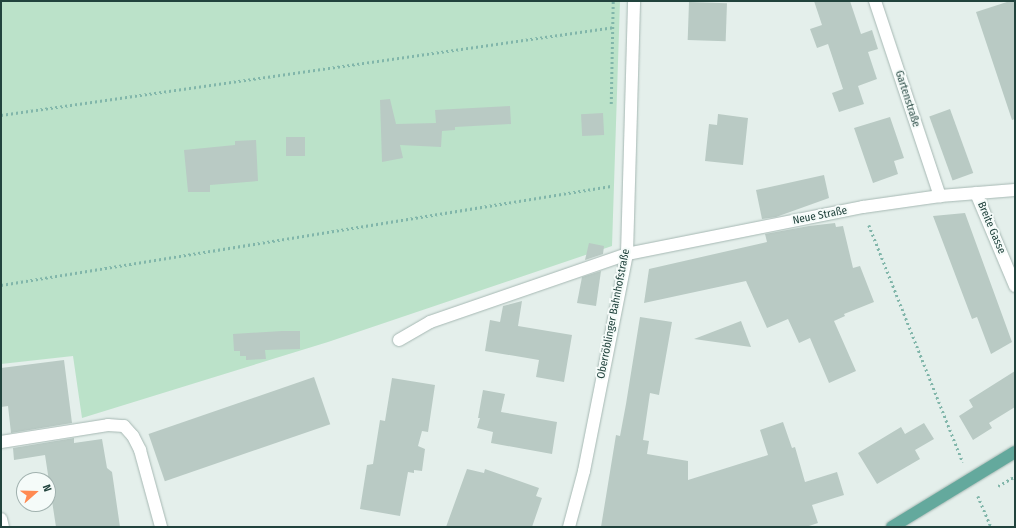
<!DOCTYPE html>
<html>
<head>
<meta charset="utf-8">
<style>
  body { margin:0 }
  #map { position:relative; width:1016px; height:528px; overflow:hidden; background:#e4efeb; font-family:"Fira Sans Condensed",sans-serif }
  div>[style] { position:absolute }
  .green>* { inset:0; background:#bbe2c9 }
  .building>* { inset:0; background:#b9cac4; transform-origin:0 0 }
  .path>* { height:2.5px; margin-top:-1.25px; transform-origin:0; background:repeating-linear-gradient(90deg,#81b6aa 0 2px,transparent 0 5px) }
  .roads { filter:drop-shadow(0 0 1px #a6b8b3) drop-shadow(0 0 1px #a6b8b3) }
  .minor>* { height:12px; margin:-6px; padding:0 6px; transform-origin:6px; border-radius:6px; background:#fff }
  .major>* { height:12px; margin:-6px; padding:0 6px; transform-origin:6px; border-radius:6px; background:#64a99d }
  span { translate:-50% -50%; white-space:nowrap; text-align:center; line-height:1.15; -webkit-text-stroke:4px #f5fbf9; paint-order:stroke }
  .street-label { font-size:11px; color:#21433d }
  .frame { position:absolute; inset:0; border:2px solid #21433d; pointer-events:none }
  .north { position:absolute; left:16px; top:472px; width:40px; height:40px; box-sizing:border-box; background:#f5fbf9; border:1px solid #a0b1ae; border-radius:50%; rotate:70deg; font-size:11px; font-weight:700; line-height:16px; text-align:center; color:#21433d }
  .north::after { content:''; display:block; margin:auto; width:14px; height:18px; background:#ff8a52; clip-path:polygon(50% 0,100% 100%,50% 72%,0 100%) }
</style>
</head>
<body>
<div id="map">
  <div class="green">
    <i style="clip-path:polygon(1px 1px,620px 1px,612px 246px,328px 342px,82px 418px,73px 356px,1px 364px)"></i>
  </div>
  <div class="building">
    <i style="clip-path:polygon(814px 1px,850px 1px,861px 34px,872px 30px,878px 49px,868px 52px,877px 79px,858px 86px,864px 104px,839px 112px,832px 93px,843px 89px,828px 44px,817px 48px,810px 29px,822px 25px)"></i>
    <i style="clip-path:polygon(1010px 1px,1015px 1px,1015px 119px,1012px 120px,976px 12px)"></i>
    <i style="left:689px;top:2px;width:38px;height:38px;rotate:2deg"></i>
    <i style="clip-path:polygon(390px 99px,396px 124px,436px 123px,435px 110px,510px 106px,511px 124px,455px 127px,455px 130px,442px 131px,441px 147px,400px 145px,403px 158px,382px 162px,380px 100px)"></i>
    <i style="left:950px;top:109px;width:68px;height:22px;rotate:70deg"></i>
    <i style="left:603px;top:113px;width:22px;height:22px;rotate:87deg"></i>
    <i style="clip-path:polygon(718px 114px,748px 118px,743px 165px,705px 161px,709px 124px,717px 125px)"></i>
    <i style="clip-path:polygon(890px 117px,904px 158px,894px 161px,898px 174px,873px 183px,854px 128px)"></i>
    <i style="left:286px;top:137px;width:19px;height:19px"></i>
    <i style="clip-path:polygon(256px 140px,258px 181px,210px 185px,210px 192px,188px 192px,184px 150px,235px 145px,235px 141px)"></i>
    <i style="clip-path:polygon(824px 175px,829px 198px,776px 217px,762px 219px,756px 190px)"></i>
    <i style="clip-path:polygon(965px 213px,1012px 342px,991px 354px,977px 317px,972px 319px,933px 216px)"></i>
    <i style="clip-path:polygon(835px 223px,836px 227px,843px 226px,853px 268px,860px 266px,874px 302px,844px 314px,845px 316px,834px 321px,856px 371px,829px 383px,810px 338px,799px 343px,788px 319px,767px 328px,746px 281px,644px 303px,649px 269px,767px 242px,765px 234px,809px 226px)"></i>
    <i style="clip-path:polygon(589px 243px,604px 246px,603px 254px,585px 260px)"></i>
    <i style="clip-path:polygon(601px 271px,596px 306px,577px 303px,582px 277px)"></i>
    <i style="clip-path:polygon(522px 301px,518px 326px,572px 335px,564px 382px,536px 377px,539px 360px,485px 351px,490px 320px,500px 322px,503px 306px)"></i>
    <i style="clip-path:polygon(640px 317px,672px 322px,659px 395px,650px 393px,643px 440px,649px 441px,647px 454px,688px 461px,688px 480px,768px 455px,760px 430px,783px 422px,792px 448px,795px 447px,805px 482px,837px 472px,844px 495px,812px 505px,818px 523px,806px 527px,601px 527px,616px 435px,620px 436px,626px 404px)"></i>
    <i style="clip-path:polygon(741px 321px,751px 347px,694px 339px)"></i>
    <i style="clip-path:polygon(282px 331px,300px 331px,300px 349px,265px 350px,266px 359px,246px 360px,246px 356px,240px 356px,240px 351px,234px 351px,233px 334px)"></i>
    <i style="clip-path:polygon(64px 360px,72px 423px,11px 433px,8px 406px,1px 407px,1px 368px)"></i>
    <i style="clip-path:polygon(1015px 371px,1015px 407px,989px 423px,992px 428px,973px 440px,959px 416px,973px 407px,969px 400px)"></i>
    <i style="left:314px;top:377px;width:50px;height:175px;rotate:71deg"></i>
    <i style="clip-path:polygon(392px 378px,435px 385px,428px 432px,422px 431px,418px 446px,425px 449px,422px 471px,414px 470px,414px 473px,408px 472px,400px 516px,360px 509px,367px 465px,373px 464px,380px 420px,385px 421px)"></i>
    <i style="clip-path:polygon(483px 390px,505px 394px,501px 412px,557px 422px,552px 454px,491px 443px,493px 432px,477px 428px,480px 418px,478px 418px)"></i>
    <i style="clip-path:polygon(924px 423px,934px 439px,915px 450px,920px 459px,877px 484px,858px 453px,901px 427px,905px 434px)"></i>
    <i style="clip-path:polygon(74px 438px,74px 443px,102px 439px,107px 468px,112px 472px,120px 527px,56px 527px,45px 455px,14px 460px,13px 448px)"></i>
    <i style="clip-path:polygon(467px 469px,484px 473px,485px 469px,539px 488px,536px 496px,542px 498px,532px 527px,446px 527px)"></i>
  </div>
  <div class="path">
    <i style="left:611px;top:104px;width:103px;rotate:-88.9deg"></i>
    <i style="left:1px;top:115px;width:620px;rotate:-8.16deg"></i>
    <i style="left:869px;top:225px;width:255px;rotate:68.4deg"></i>
    <i style="left:1px;top:285px;width:618px;rotate:-9.22deg"></i>
    <i style="left:998px;top:486px;width:20px;rotate:-30deg"></i>
    <i style="left:978px;top:496px;width:34px;rotate:67deg"></i>
  </div>
  <div class="roads">
    <div class="minor">
      <i style="left:875px;top:1px;width:206px;rotate:71.6deg"></i>
      <i style="left:976px;top:193px;width:101px;rotate:67.2deg"></i>
      <i style="left:399px;top:340px;width:36px;rotate:-30deg"></i>
      <i style="left:430px;top:322px;width:208px;rotate:-19deg"></i>
      <i style="left:627px;top:254px;width:241px;rotate:-11.3deg"></i>
      <i style="left:863px;top:207px;width:78px;rotate:-8.1deg"></i>
      <i style="left:940px;top:196px;width:75px;rotate:-4.6deg"></i>
      <i style="left:1px;top:442px;width:108px;rotate:-9deg"></i>
      <i style="left:108px;top:425px;width:16px;rotate:4deg"></i>
      <i style="left:124px;top:426px;width:13px;rotate:48deg"></i>
      <i style="left:133px;top:436px;width:16px;rotate:63deg"></i>
      <i style="left:140px;top:450px;width:80px;rotate:74.7deg"></i>
      <i style="left:1px;top:519px;width:8px;rotate:76deg"></i>
      <i style="left:569px;top:527px;width:58px;rotate:-75deg"></i>
      <i style="left:584px;top:471px;width:221px;rotate:-78.8deg"></i>
      <i style="left:627px;top:254px;width:253px;rotate:-88.4deg"></i>
    </div>
    <div class="major">
      <i style="left:892px;top:527px;width:144px;rotate:-31.4deg"></i>
    </div>
  </div>
  <div class="street-label">
    <span style="left:907px;top:99px;rotate:72deg">Gartenstraße</span>
    <span style="left:820px;top:216px;rotate:-11deg">Neue Straße</span>
    <span style="left:991px;top:228px;rotate:67deg">Breite Gasse</span>
    <span style="left:614px;top:314px;rotate:-79deg">Oberröblinger Bahnhofstraße</span>
  </div>
  <div class="frame"></div>
  <div class="north">N</div>
</div>
</body>
</html>
